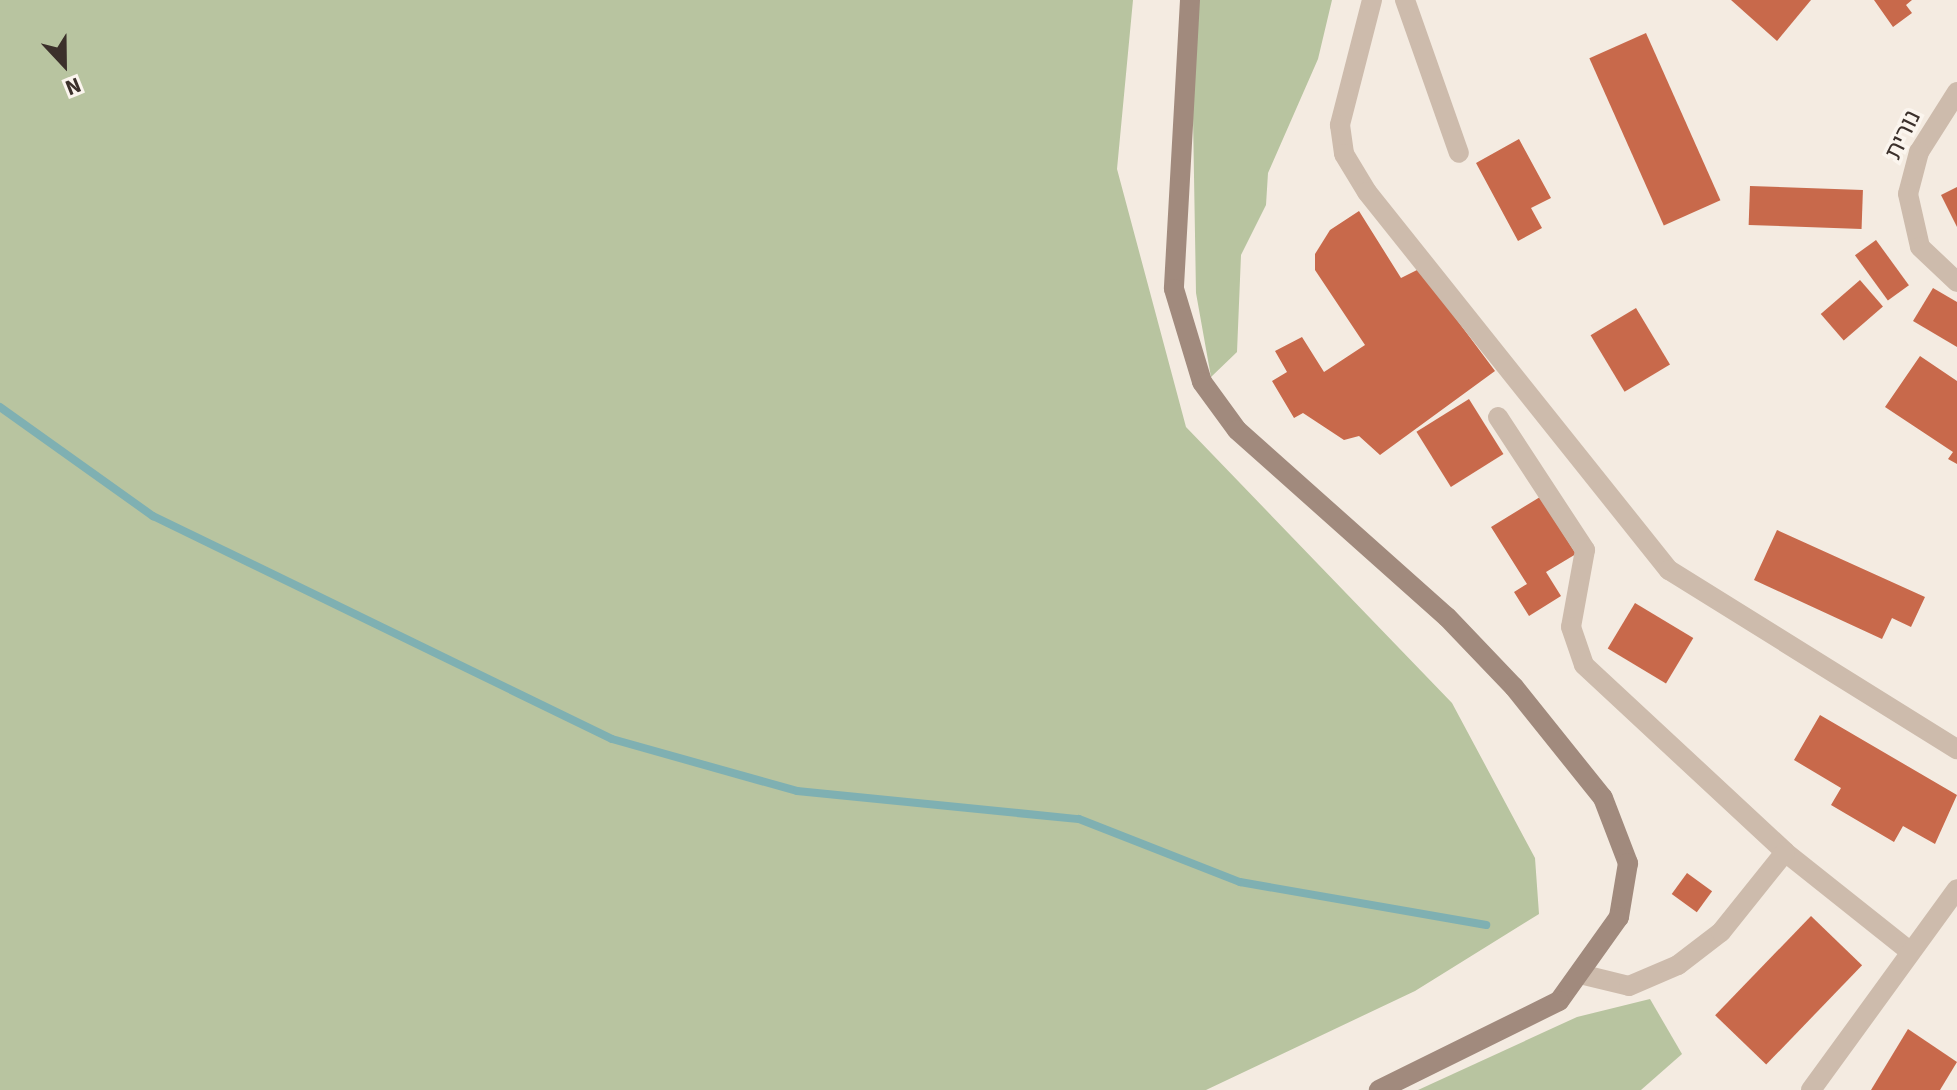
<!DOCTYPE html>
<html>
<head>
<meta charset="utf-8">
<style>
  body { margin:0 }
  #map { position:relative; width:1957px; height:1090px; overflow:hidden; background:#f4ebe1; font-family:"Source Sans 3","Noto Sans Hebrew",sans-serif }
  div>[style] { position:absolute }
  .green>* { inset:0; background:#b8c4a0 }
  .stream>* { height:8px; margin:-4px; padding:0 4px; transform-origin:4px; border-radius:4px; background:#7fb0b2 }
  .building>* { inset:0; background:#c8694b; transform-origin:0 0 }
  .minor>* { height:20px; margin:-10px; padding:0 10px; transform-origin:10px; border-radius:10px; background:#cdbbac }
  .secondary>* { height:20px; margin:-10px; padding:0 10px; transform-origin:10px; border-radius:10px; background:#a18a7d }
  span { translate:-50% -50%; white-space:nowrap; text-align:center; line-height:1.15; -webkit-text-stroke:7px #fbf5ee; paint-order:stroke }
  .street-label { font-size:24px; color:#3b302b }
  .north { position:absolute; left:24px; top:24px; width:80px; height:80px; -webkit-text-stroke:6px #fbf5ee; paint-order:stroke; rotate:158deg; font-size:22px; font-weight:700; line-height:32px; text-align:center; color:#3b302b }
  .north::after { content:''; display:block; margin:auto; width:28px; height:36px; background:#3b302b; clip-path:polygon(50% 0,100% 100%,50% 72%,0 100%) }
</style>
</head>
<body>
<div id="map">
  <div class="green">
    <i style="clip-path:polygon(0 0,1133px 0,1117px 169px,1186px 427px,1452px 703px,1535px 858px,1539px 914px,1415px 991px,1206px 1090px,0 1090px)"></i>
    <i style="clip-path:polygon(1191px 0,1332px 0,1318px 59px,1268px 173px,1266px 205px,1241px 255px,1237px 352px,1211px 377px,1196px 293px)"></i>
    <i style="clip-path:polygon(1650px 999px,1682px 1054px,1641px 1090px,1418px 1090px,1577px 1017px)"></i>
  </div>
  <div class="stream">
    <i style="left:0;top:407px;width:188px;rotate:35.5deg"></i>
    <i style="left:153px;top:516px;width:510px;rotate:25.91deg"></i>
    <i style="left:612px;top:739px;width:192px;rotate:15.7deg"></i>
    <i style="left:797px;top:791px;width:283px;rotate:5.7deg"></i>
    <i style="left:1079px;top:819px;width:173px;rotate:21.4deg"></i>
    <i style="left:1240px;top:882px;width:250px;rotate:9.9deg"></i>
  </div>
  <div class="building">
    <i style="clip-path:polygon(1731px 0,1811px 0,1777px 41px)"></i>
    <i style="clip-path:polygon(1874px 0,1912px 0,1906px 5px,1912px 13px,1893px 27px)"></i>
    <i style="left:1646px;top:33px;width:183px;height:62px;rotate:66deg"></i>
    <i style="clip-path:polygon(1519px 139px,1551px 198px,1531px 208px,1542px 228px,1518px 241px,1476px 163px)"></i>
    <i style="left:1750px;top:186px;width:113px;height:39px;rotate:2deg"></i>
    <i style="clip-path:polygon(1957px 187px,1957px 227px,1941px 195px)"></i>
    <i style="clip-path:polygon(1359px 211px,1401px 278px,1419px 269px,1495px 371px,1380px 455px,1359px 436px,1344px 440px,1303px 413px,1294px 418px,1272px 381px,1287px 372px,1275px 351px,1302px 337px,1324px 372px,1365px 345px,1315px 270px,1315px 254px,1330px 230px)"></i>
    <i style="left:1876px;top:240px;width:56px;height:26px;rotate:54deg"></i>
    <i style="left:1860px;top:280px;width:35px;height:52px;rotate:49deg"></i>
    <i style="clip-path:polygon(1933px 288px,1957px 302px,1957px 347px,1913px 321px)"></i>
    <i style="left:1636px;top:308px;width:66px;height:53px;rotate:59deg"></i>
    <i style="clip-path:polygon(1920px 356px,1957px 381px,1957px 464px,1948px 459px,1953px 452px,1885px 407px)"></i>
    <i style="left:1469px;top:399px;width:65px;height:62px;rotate:58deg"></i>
    <i style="clip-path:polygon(1540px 497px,1576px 554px,1546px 572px,1561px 596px,1529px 616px,1514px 592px,1527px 584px,1491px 527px)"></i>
    <i style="clip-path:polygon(1777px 530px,1925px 597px,1911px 627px,1892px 618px,1882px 639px,1754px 580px)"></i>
    <i style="left:1635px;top:603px;width:68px;height:53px;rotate:31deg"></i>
    <i style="clip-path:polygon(1820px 715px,1957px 795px,1935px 844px,1903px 826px,1894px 842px,1831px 805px,1841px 788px,1794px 760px)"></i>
    <i style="left:1687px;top:873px;width:31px;height:26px;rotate:36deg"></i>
    <i style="left:1811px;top:916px;width:71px;height:138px;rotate:44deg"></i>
    <i style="clip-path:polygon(1908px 1029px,1957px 1062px,1940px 1090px,1871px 1090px)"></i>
  </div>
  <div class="minor">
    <i style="left:1372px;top:0;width:129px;rotate:104.4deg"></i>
    <i style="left:1340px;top:125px;width:29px;rotate:82deg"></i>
    <i style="left:1344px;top:154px;width:44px;rotate:58.8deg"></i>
    <i style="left:1367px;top:192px;width:484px;rotate:51.4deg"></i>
    <i style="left:1669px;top:570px;width:339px;rotate:31.9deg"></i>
    <i style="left:1405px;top:0;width:162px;rotate:70.6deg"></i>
    <i style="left:1957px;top:92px;width:71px;rotate:122.3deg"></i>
    <i style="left:1919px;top:152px;width:43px;rotate:104.7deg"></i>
    <i style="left:1908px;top:194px;width:54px;rotate:77.2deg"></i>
    <i style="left:1920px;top:247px;width:51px;rotate:43.4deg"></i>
    <i style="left:1498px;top:417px;width:159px;rotate:56.8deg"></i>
    <i style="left:1585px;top:550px;width:78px;rotate:100.3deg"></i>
    <i style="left:1571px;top:627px;width:40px;rotate:71.1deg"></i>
    <i style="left:1584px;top:665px;width:275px;rotate:42.9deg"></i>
    <i style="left:1785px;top:852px;width:156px;rotate:38.5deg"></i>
    <i style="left:1584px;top:975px;width:46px;rotate:13.7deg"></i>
    <i style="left:1629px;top:986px;width:53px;rotate:-23.2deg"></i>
    <i style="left:1678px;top:965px;width:54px;rotate:-37.5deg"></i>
    <i style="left:1721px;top:932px;width:102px;rotate:-51.3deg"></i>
    <i style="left:1811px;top:1090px;width:248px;rotate:-54deg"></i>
  </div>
  <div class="secondary">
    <i style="left:1190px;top:0;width:289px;rotate:93.2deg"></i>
    <i style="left:1174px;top:289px;width:97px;rotate:73.2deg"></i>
    <i style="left:1202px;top:382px;width:59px;rotate:53.9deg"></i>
    <i style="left:1237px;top:430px;width:281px;rotate:41.7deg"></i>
    <i style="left:1447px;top:617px;width:97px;rotate:46.3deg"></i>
    <i style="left:1514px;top:687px;width:142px;rotate:51.3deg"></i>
    <i style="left:1603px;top:798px;width:70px;rotate:69deg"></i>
    <i style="left:1628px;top:863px;width:55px;rotate:99.5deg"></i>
    <i style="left:1619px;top:917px;width:103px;rotate:125.5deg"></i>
    <i style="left:1559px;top:1001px;width:201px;rotate:153.7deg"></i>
  </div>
  <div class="street-label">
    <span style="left:1903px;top:135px;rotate:-64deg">נורית</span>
  </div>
  <div class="north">N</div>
</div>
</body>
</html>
